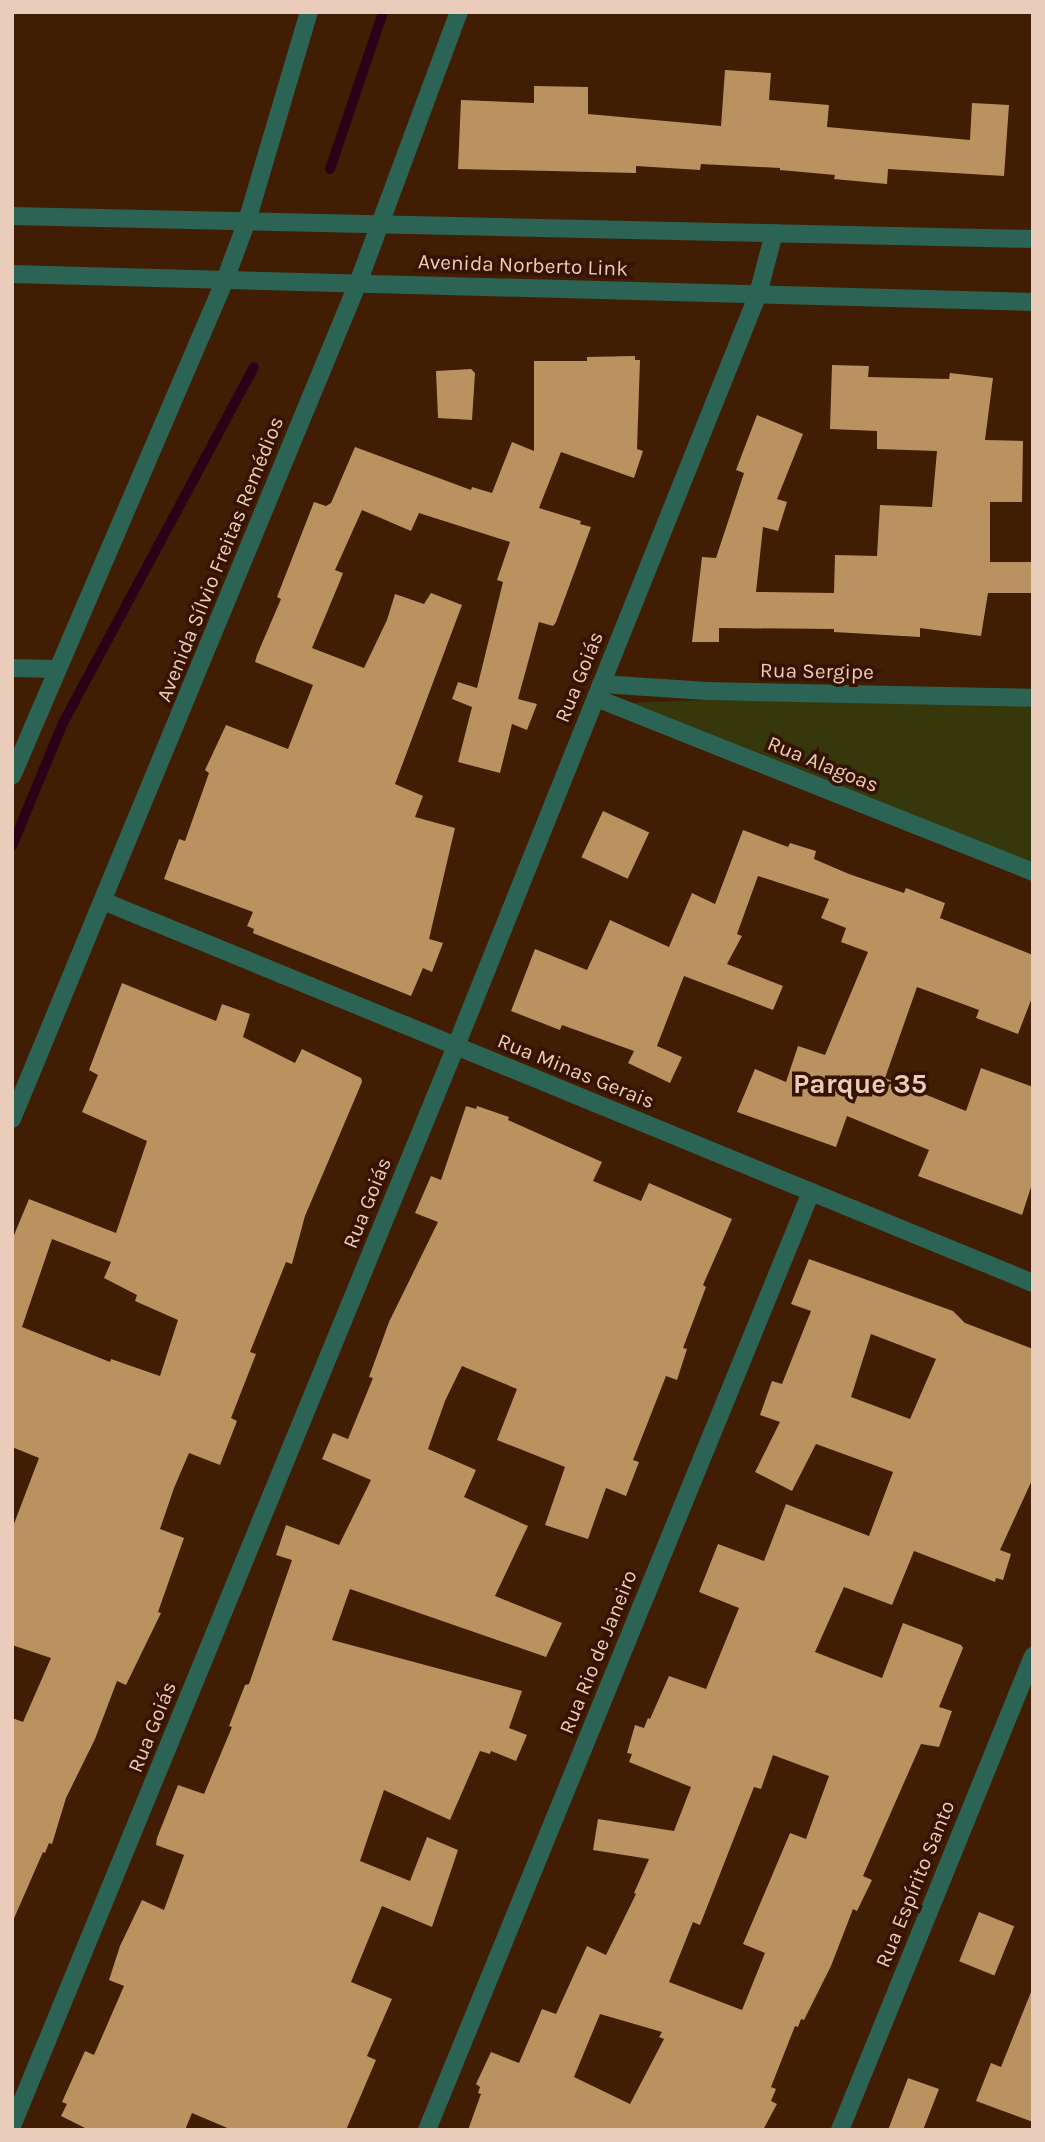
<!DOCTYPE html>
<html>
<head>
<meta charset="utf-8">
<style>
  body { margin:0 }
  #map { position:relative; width:1045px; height:2142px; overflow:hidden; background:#411d03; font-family:Karla,sans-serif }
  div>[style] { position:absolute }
  .green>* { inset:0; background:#36380c }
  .stream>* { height:10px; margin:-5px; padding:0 5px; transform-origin:5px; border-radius:5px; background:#2c0017 }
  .building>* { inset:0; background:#ba925f; transform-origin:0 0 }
  .minor>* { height:18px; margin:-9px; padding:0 9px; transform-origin:9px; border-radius:9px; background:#2b6454 }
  span { translate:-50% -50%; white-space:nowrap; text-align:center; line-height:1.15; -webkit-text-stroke:7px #361300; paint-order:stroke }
  .street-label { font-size:21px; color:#eaccba }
  .district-label { font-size:28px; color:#eaccba; font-weight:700 }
  .frame { position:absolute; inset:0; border:14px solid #eaccba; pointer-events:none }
</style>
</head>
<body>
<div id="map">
  <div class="green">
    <i style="clip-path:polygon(708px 700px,1033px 706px,1033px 864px,628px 703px)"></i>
  </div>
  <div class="stream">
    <i style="left:330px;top:169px;width:166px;rotate:-71.3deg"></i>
    <i style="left:12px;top:846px;width:131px;rotate:-67.5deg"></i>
    <i style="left:62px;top:725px;width:406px;rotate:-61.8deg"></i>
  </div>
  <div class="building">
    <i style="clip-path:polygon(725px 70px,771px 73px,769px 100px,829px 105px,827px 127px,970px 140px,972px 103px,1009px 105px,1004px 176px,888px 169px,887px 184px,834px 179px,835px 175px,780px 170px,780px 168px,701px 164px,700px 170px,636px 166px,636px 173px,458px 169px,461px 100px,534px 103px,534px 86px,588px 87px,588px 114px,721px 126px)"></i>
    <i style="clip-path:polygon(635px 356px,635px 360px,640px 360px,637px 449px,643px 451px,634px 478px,561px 452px,539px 508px,581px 521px,580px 524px,591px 527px,556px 622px,553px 626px,539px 622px,518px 699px,537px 704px,527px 730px,512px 724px,500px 773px,458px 762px,472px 707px,452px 699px,458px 682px,477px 688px,503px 582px,497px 580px,510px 542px,419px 513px,411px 531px,362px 510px,335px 570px,343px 573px,340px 581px,312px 648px,364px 668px,387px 620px,395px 594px,424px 604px,431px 593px,462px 605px,395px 784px,423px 796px,415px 817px,455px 828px,429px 939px,443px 943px,432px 972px,423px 968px,411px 996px,253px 933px,254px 929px,247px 926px,253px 912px,164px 879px,179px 839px,185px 841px,209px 773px,205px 770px,226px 725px,288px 749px,313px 685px,255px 662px,257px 655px,281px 599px,277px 597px,314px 502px,326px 506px,331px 503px,355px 447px,471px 490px,472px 487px,492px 493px,512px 442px,534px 451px,534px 361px,587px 361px,587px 357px)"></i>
    <i style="clip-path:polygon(832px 365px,869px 366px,868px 377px,949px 379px,950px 373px,993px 378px,985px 440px,1023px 441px,1022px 502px,990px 502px,990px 562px,1033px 562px,1033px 593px,988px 593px,981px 636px,920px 628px,920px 637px,834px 632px,834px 629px,719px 628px,719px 642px,692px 642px,702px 557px,716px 558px,744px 473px,736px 470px,757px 415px,803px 434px,777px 499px,787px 502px,778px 531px,763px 527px,756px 592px,834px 593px,835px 555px,877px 556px,880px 505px,932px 507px,937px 451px,877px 449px,877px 431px,830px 429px)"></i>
    <i style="clip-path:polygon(471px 369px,475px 373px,472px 420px,438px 418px,436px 371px)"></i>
    <i style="left:603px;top:811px;width:51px;height:51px;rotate:25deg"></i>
    <i style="clip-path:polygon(743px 830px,788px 847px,790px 843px,816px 851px,814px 859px,849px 874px,904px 893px,906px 888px,945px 903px,940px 918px,1033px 955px,1033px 995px,1018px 1034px,976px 1018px,979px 1010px,917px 987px,885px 1078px,966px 1111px,981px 1068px,1033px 1087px,1033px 1181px,1022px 1215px,918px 1176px,929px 1150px,847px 1116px,836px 1147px,737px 1112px,755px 1069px,786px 1082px,798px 1046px,825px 1055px,868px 952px,841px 942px,846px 928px,821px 918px,829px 899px,758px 876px,737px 934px,742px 936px,727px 964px,783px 986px,773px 1010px,684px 976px,657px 1046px,682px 1057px,670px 1083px,628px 1063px,634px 1051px,562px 1025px,560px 1030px,511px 1011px,535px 949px,587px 970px,610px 920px,669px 947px,692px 893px,715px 904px)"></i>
    <i style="clip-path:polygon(evenodd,122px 983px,216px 1021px,222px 1004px,250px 1014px,243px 1037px,295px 1063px,302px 1049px,361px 1078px,362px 1082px,305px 1216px,292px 1264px,286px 1262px,250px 1352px,256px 1354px,231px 1418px,237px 1421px,220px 1465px,189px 1453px,174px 1488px,160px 1529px,184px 1538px,158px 1612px,161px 1613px,126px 1685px,117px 1681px,95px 1739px,66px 1798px,52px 1844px,49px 1843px,45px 1853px,43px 1852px,12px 1923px,12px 1718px,23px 1722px,51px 1658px,12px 1645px,12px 1529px,39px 1458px,12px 1447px,12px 1240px,29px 1199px,116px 1233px,147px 1141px,82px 1112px,98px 1075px,89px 1070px,122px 983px,52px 1239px,111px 1262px,104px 1278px,137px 1295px,135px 1301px,178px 1320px,160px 1376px,111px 1359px,110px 1362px,22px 1327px,52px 1239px)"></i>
    <i style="clip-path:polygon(466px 1106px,476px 1109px,477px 1106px,509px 1117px,508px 1120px,602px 1162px,593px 1181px,641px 1201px,649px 1183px,732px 1219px,703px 1285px,706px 1287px,683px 1348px,687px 1349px,677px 1380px,666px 1376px,633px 1460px,639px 1462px,626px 1496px,606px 1488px,588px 1539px,545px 1525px,565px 1467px,497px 1440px,517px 1389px,462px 1366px,445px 1401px,428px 1449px,476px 1470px,464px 1497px,528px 1526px,495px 1596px,562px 1623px,546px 1657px,350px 1589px,332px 1640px,522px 1691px,509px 1728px,527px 1735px,516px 1761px,491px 1751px,490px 1754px,480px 1751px,450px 1820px,384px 1790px,360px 1861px,410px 1881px,427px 1837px,458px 1850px,432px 1927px,382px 1906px,351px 1982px,392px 1999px,367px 2056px,376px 2060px,346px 2130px,232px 2130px,192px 2113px,185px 2130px,89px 2130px,61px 2116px,67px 2104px,62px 2102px,85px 2051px,94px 2055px,124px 1986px,109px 1980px,120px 1946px,142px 1900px,164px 1910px,184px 1855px,156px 1845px,157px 1838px,178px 1785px,204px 1794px,232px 1727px,229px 1726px,245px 1685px,249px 1684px,292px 1560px,276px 1555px,286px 1525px,339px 1545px,371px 1480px,322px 1459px,333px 1433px,348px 1439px,373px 1378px,369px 1377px,389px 1322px,438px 1222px,415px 1213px,431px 1176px,441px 1180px)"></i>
    <i style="clip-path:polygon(evenodd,809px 1259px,953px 1311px,965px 1323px,1033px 1349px,1033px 1478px,1000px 1550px,1011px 1554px,1003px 1580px,996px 1578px,995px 1582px,914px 1551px,892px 1605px,844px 1587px,815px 1652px,882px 1678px,903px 1623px,961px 1645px,963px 1648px,939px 1707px,952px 1711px,939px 1747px,921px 1744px,863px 1876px,872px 1880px,857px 1911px,853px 1909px,831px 1966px,804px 2020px,801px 2019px,798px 2027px,795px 2026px,771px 2087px,776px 2089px,771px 2101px,777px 2104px,763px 2130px,468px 2130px,481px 2094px,478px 2093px,480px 2087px,476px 2084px,491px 2052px,519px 2063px,542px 2009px,556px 2014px,587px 1946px,606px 1955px,636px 1894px,634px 1893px,649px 1859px,593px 1850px,598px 1819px,674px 1831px,691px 1787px,629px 1762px,632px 1754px,627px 1753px,635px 1725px,644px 1728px,648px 1718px,650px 1719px,669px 1676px,706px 1689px,739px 1608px,699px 1592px,718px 1544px,764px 1561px,786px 1504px,869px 1536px,893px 1472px,816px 1444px,792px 1491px,755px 1472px,780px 1422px,760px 1415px,772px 1381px,782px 1384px,811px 1311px,791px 1304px,809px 1259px,871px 1334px,936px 1359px,910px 1419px,851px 1397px,871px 1334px,809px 1259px,773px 1755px,829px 1776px,806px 1839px,790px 1833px,743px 1944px,765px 1953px,742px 2010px,669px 1982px,693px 1922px,700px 1925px,754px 1787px,761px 1789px,773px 1755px,809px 1259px,600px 2014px,662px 2032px,659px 2037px,664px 2039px,630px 2104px,574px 2077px,600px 2014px)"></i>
    <i style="left:979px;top:1912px;width:38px;height:53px;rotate:22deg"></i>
    <i style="clip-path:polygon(1031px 1992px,1033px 1993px,1033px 2122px,976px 2101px,991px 2063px,1001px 2067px)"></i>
    <i style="clip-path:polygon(908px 2078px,939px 2089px,923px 2130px,888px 2130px)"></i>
  </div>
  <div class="minor">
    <i style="left:12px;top:216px;width:1021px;rotate:1.29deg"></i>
    <i style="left:12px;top:274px;width:1021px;rotate:1.57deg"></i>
    <i style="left:12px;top:668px;width:44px;rotate:1.3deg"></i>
    <i style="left:601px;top:684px;width:106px;rotate:3.8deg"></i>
    <i style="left:707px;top:691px;width:326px;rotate:1.2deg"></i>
    <i style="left:596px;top:698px;width:470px;rotate:21.7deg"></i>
    <i style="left:12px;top:776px;width:540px;rotate:-66.76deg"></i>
    <i style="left:225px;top:280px;width:63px;rotate:-69.6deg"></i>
    <i style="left:247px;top:221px;width:218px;rotate:-73.5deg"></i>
    <i style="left:103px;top:901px;width:1005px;rotate:22.33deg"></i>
    <i style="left:12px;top:1119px;width:905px;rotate:-67.52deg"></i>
    <i style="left:358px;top:283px;width:289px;rotate:-69.6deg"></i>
    <i style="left:12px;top:2126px;width:1168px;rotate:-67.65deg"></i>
    <i style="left:456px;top:1046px;width:810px;rotate:-68.12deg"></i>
    <i style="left:758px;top:294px;width:63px;rotate:-75.3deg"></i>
    <i style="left:427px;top:2130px;width:1014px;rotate:-67.74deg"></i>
    <i style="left:840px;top:2130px;width:512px;rotate:-67.85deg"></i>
  </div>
  <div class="street-label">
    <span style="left:523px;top:265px;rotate:2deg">Avenida Norberto Link</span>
    <span style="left:220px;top:559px;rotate:-68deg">Avenida Sílvio Freitas Remédios</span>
    <span style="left:817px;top:671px;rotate:1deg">Rua Sergipe</span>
    <span style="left:579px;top:677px;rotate:-68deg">Rua Goiás</span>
    <span style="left:823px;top:764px;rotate:22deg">Rua Alagoas</span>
    <span style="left:576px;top:1071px;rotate:22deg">Rua Minas Gerais</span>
    <span style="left:367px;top:1203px;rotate:-68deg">Rua Goiás</span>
    <span style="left:598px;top:1652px;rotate:-68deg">Rua Rio de Janeiro</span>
    <span style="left:152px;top:1727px;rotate:-68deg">Rua Goiás</span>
    <span style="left:915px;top:1884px;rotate:-68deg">Rua Espírito Santo</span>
  </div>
  <div class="district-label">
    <span style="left:860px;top:1084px">Parque 35</span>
  </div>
  <div class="frame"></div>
</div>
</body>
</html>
